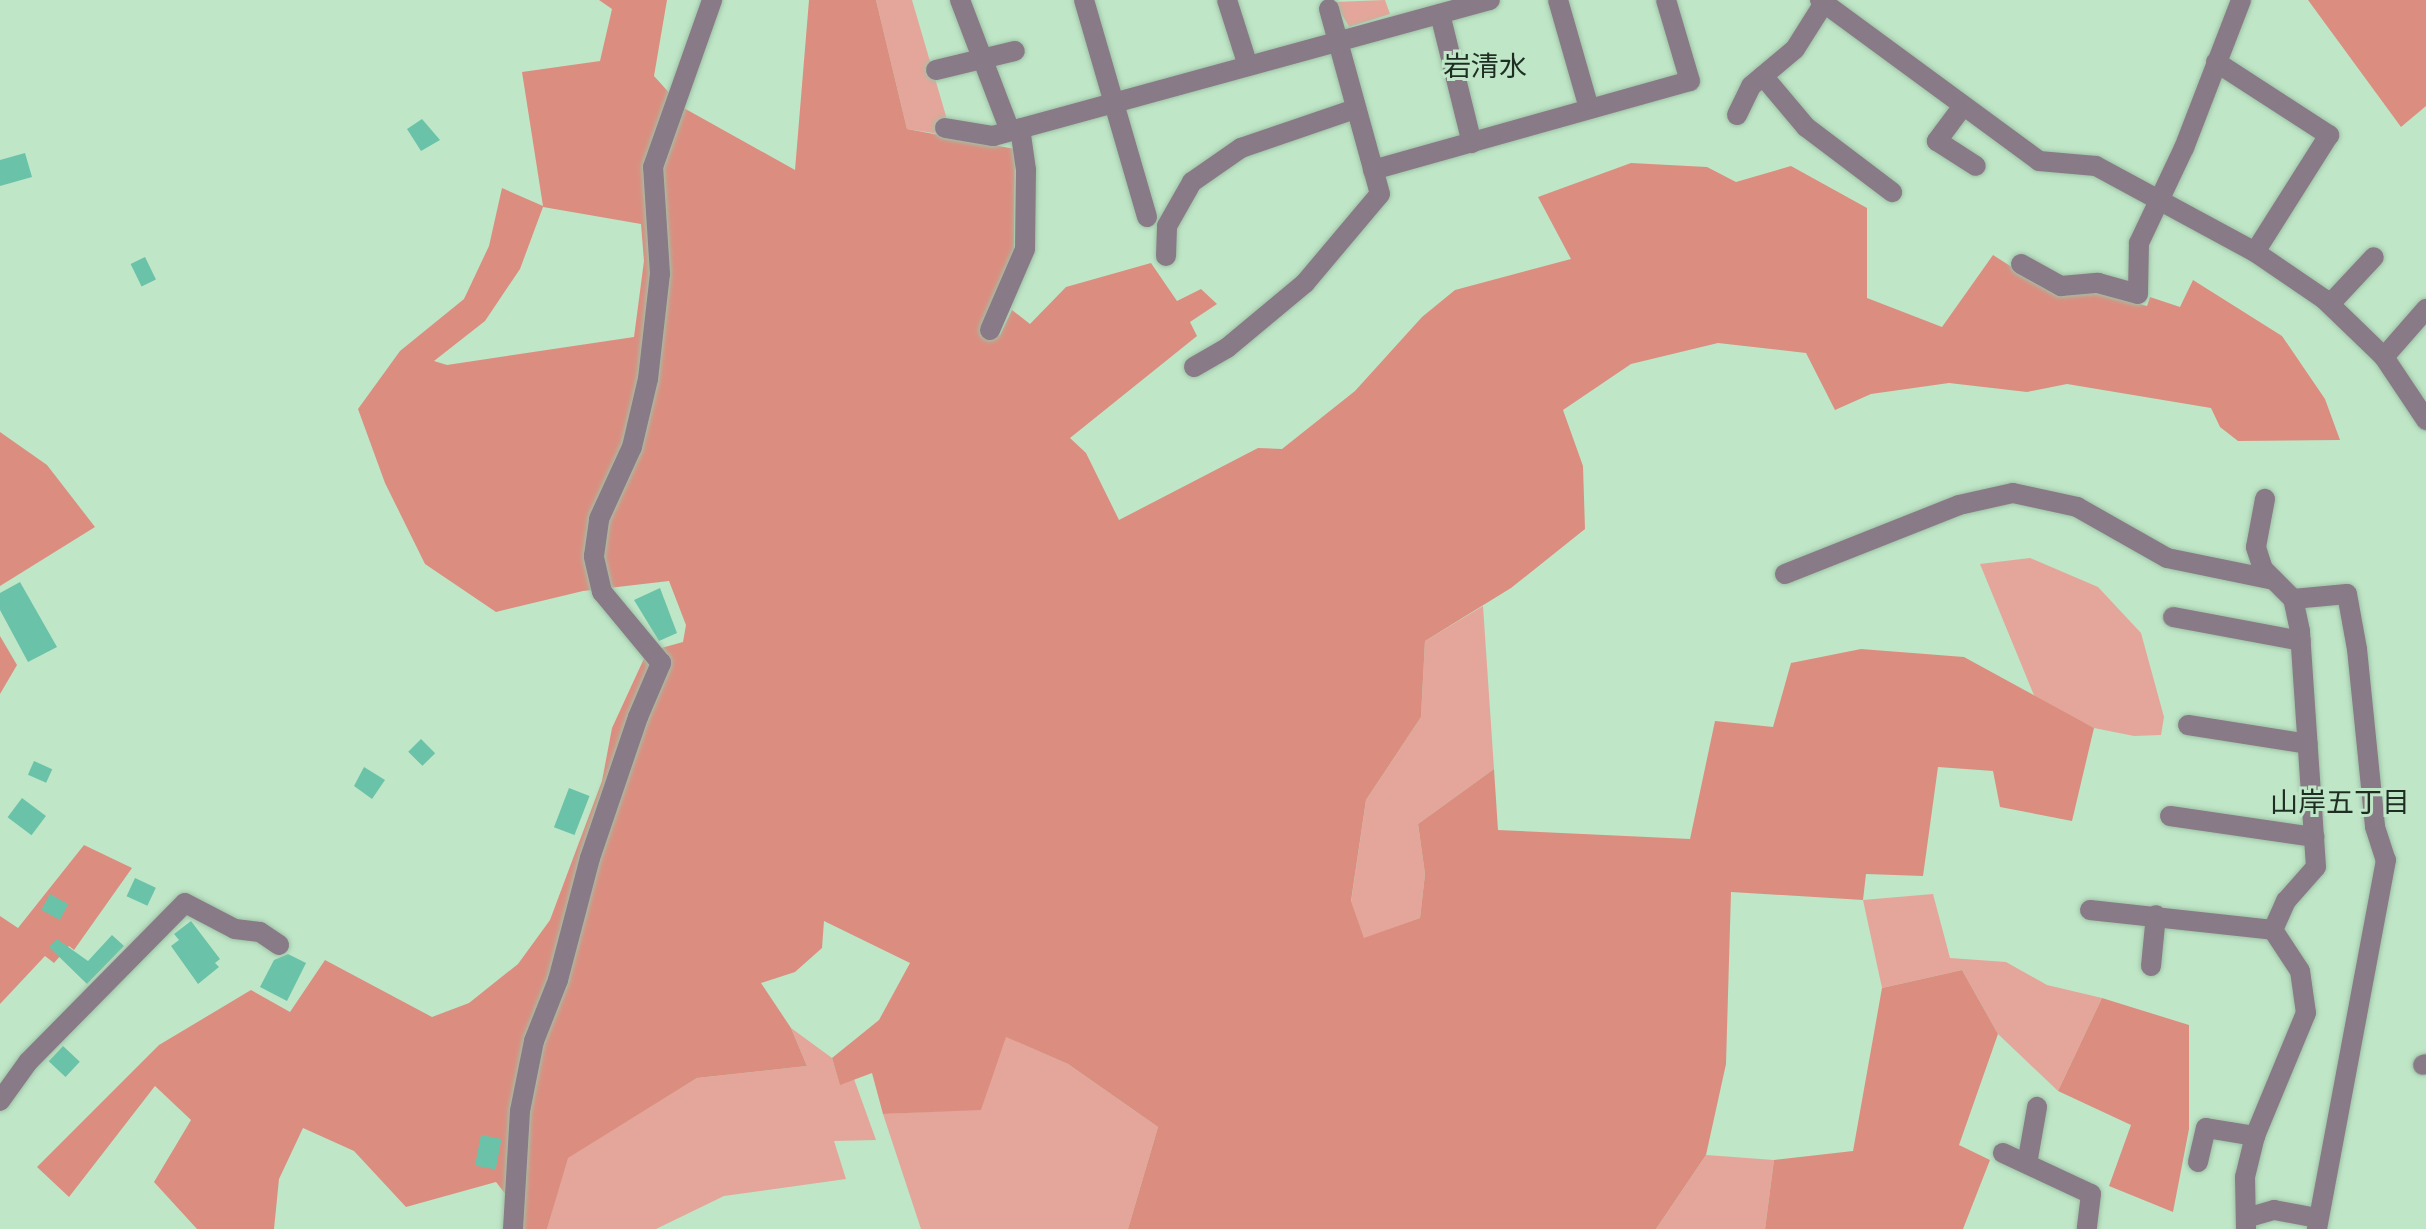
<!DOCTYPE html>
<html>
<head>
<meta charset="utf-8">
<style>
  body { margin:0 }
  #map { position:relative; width:2426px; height:1229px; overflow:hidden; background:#bfe6c7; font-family:Poppins,"Noto Sans JP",sans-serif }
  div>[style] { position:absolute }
  .green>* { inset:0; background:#e4a69a }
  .forest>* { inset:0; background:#db8e80 }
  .building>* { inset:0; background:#6ac3a8; transform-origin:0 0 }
  .roads { filter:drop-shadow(0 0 2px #9fc1a6) drop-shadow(0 0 2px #9fc1a6) }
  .minor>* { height:20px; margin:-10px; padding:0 10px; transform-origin:10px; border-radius:10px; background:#897a87 }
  span { translate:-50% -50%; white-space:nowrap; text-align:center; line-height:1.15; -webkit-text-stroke:6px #bfe6c7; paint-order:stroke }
  .neighbourhood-label { font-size:28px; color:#1f2e23 }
</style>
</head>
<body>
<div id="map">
  <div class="green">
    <i style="clip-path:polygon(876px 0,912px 0,946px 116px,939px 134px,907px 129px)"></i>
    <i style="clip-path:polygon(1385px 0,1390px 14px,1349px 27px,1335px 2px)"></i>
    <i style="clip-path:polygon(2030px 558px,2098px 587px,2141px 633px,2164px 717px,2161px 735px,2134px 736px,2094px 728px,2036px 700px,1980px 564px)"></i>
    <i style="clip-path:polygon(1483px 606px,1494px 769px,1418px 824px,1425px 874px,1420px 918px,1364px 939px,1351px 902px,1366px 800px,1421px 717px,1425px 641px)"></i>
    <i style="clip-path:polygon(1933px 894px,1950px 958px,2006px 962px,2047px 985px,2102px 998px,2058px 1091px,1998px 1034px,1962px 970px,1882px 988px,1863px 900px)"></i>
    <i style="clip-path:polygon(791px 1028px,832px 1058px,840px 1084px,854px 1079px,876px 1140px,834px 1141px,846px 1179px,724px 1196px,656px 1229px,547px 1229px,567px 1158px,697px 1078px,807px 1066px)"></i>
    <i style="clip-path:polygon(1005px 1036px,1068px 1064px,1158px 1127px,1128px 1229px,921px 1229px,883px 1114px,981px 1109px)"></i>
    <i style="clip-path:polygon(1706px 1155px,1774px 1160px,1765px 1229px,1656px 1229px)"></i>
  </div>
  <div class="forest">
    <i style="clip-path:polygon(evenodd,599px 0,667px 0,654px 76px,682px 107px,795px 170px,809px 0,876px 0,907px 129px,1015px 149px,1014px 251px,980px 329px,1000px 335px,1012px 310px,1030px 324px,1066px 287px,1151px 263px,1177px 301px,1201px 289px,1217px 304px,1190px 322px,1197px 336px,1070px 438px,1086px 453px,1119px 520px,1258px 448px,1282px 449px,1355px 391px,1422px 317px,1455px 290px,1571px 259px,1538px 197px,1631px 163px,1707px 167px,1736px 182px,1791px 166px,1867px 208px,1867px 298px,1942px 327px,1993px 255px,2015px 269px,2147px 306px,2150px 297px,2180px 307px,2193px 280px,2282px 336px,2325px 399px,2340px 440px,2238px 441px,2220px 427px,2211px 408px,2067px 384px,2027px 392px,1949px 383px,1871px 394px,1835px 410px,1806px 353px,1718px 343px,1631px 364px,1563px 410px,1583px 466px,1585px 529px,1511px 588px,1425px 641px,1421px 717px,1366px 800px,1351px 901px,1364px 938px,1420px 918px,1425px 874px,1418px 824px,1494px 769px,1498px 830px,1690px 839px,1715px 721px,1773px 727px,1791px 663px,1861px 649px,1964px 657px,2094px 728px,2072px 821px,2000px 807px,1993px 771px,1938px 767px,1923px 876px,1866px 874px,1863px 900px,1731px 892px,1726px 1064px,1706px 1155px,1656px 1229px,1128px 1229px,1158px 1127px,1068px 1064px,1006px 1037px,981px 1110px,883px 1114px,872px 1073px,840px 1085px,832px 1058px,879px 1020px,910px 963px,824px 921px,822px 948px,795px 972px,761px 983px,791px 1028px,807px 1066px,697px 1078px,568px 1158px,547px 1229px,506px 1229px,510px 1200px,496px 1182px,406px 1207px,354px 1151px,303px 1128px,279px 1179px,274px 1229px,197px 1229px,154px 1182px,191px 1120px,155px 1086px,69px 1197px,37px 1167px,159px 1045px,251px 990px,290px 1012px,325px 960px,432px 1017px,469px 1003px,518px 964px,550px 920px,602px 781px,612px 728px,647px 652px,683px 642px,686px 625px,669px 581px,583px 591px,496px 612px,425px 564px,385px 483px,358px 409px,400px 351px,464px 299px,489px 246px,502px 188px,543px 206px,522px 72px,600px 61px,612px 9px,599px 0,543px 207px,641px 224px,644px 261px,634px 337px,447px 365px,434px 361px,485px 321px,520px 269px,543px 207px)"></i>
    <i style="clip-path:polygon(2308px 0,2426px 0,2426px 106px,2401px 127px)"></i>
    <i style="clip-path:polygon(0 432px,47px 465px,95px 527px,0 586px)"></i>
    <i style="clip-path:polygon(0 636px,17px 665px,0 694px)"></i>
    <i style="clip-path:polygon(84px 845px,132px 868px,74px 950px,69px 946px,54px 963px,45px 956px,0 1004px,0 916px,18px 928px)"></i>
    <i style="clip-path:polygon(1962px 970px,1998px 1034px,1959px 1145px,1990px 1160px,1963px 1229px,1765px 1229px,1774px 1160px,1853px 1151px,1882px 988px)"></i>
    <i style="clip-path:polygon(2102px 998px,2189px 1025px,2189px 1129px,2173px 1212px,2109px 1186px,2131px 1125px,2058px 1091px)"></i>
  </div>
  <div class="building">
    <i style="clip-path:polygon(422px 119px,440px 140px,421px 151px,407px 129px)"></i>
    <i style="clip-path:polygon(25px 153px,32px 177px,0 186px,0 160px)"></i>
    <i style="left:145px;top:257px;width:25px;height:16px;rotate:64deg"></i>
    <i style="clip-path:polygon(20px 582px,57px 647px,28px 662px,0 610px,0 593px)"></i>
    <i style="clip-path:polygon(660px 588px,677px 633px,659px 641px,634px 600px)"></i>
    <i style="left:421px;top:739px;width:20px;height:18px;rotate:45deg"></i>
    <i style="left:34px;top:761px;width:20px;height:15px;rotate:24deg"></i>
    <i style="clip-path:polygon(364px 767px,385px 780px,372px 799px,354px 786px)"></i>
    <i style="left:569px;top:788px;width:22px;height:42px;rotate:21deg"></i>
    <i style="left:22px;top:798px;width:30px;height:24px;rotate:37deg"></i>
    <i style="left:135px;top:878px;width:23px;height:20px;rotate:25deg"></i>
    <i style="left:50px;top:894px;width:21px;height:18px;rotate:29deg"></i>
    <i style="clip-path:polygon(191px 921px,220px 959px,215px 963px,219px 967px,198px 984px,171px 946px,179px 940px,174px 934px)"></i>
    <i style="clip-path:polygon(112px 935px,124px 946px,87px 984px,49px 947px,57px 939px,88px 961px)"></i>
    <i style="clip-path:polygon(288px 954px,306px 963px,287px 1001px,260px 987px,274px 960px)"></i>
    <i style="left:63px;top:1046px;width:23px;height:21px;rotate:43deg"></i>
    <i style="left:481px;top:1135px;width:21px;height:31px;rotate:11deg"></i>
  </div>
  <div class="roads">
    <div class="minor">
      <i style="left:960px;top:0;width:140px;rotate:69.1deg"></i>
      <i style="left:1084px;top:0;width:226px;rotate:73.8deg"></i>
      <i style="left:1227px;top:0;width:69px;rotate:72.3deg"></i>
      <i style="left:1558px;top:0;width:112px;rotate:74deg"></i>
      <i style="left:1820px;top:0;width:272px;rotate:36.3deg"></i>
      <i style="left:2039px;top:161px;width:57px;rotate:5deg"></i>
      <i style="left:2096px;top:166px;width:181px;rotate:28.4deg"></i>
      <i style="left:2255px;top:252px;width:83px;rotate:34.3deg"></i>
      <i style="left:2324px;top:299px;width:83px;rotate:44deg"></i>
      <i style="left:2384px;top:357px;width:76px;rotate:56.3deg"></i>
      <i style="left:1440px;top:14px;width:133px;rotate:76.1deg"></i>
      <i style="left:2216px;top:62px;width:135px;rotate:32.9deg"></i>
      <i style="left:2329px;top:135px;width:138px;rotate:122.3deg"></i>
      <i style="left:936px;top:70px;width:81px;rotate:-13.5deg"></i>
      <i style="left:1763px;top:76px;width:67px;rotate:49.9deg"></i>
      <i style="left:1806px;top:127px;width:108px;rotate:37.1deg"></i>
      <i style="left:1963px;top:106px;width:44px;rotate:126.6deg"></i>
      <i style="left:1937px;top:141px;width:46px;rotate:32.7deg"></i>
      <i style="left:1737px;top:115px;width:32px;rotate:-64deg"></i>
      <i style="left:1751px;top:86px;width:57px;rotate:-40.1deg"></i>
      <i style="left:1795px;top:49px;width:54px;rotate:-57.8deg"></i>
      <i style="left:945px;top:128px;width:49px;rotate:9.5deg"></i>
      <i style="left:993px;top:136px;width:515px;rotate:-15.3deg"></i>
      <i style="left:1373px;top:170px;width:329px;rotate:-15.7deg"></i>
      <i style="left:1690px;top:81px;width:84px;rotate:-106.5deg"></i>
      <i style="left:1166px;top:256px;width:30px;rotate:-88deg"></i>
      <i style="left:1167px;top:226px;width:51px;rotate:-60.4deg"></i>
      <i style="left:1192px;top:182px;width:60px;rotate:-34.8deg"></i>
      <i style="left:1241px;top:148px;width:120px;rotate:-18.9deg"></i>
      <i style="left:2021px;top:264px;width:46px;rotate:28.8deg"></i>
      <i style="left:2061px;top:286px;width:37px;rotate:-5deg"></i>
      <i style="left:2098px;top:283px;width:41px;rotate:15.4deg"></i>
      <i style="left:2138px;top:294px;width:51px;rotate:-88.9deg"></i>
      <i style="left:2139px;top:243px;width:105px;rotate:-64.7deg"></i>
      <i style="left:2184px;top:148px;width:159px;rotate:-68.9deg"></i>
      <i style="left:2330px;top:304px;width:64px;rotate:-46.9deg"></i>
      <i style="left:990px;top:330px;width:88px;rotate:-66.6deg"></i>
      <i style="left:1025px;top:249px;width:79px;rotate:-89.3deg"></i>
      <i style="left:1026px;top:170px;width:42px;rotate:-98.1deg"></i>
      <i style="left:2384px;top:357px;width:64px;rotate:-48.8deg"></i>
      <i style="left:1194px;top:367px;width:38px;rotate:-30deg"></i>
      <i style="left:1227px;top:348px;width:102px;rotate:-39.8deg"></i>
      <i style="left:1305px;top:283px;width:116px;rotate:-49.9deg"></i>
      <i style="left:1380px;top:194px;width:192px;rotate:-105.4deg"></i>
      <i style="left:1785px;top:574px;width:187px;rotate:-21.6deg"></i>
      <i style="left:1959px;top:505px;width:55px;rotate:-12.5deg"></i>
      <i style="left:2013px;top:493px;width:66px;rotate:12.3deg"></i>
      <i style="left:2077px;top:507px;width:103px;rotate:29.5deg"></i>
      <i style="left:2167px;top:558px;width:109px;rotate:11.6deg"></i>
      <i style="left:2293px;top:599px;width:54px;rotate:-5.3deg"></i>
      <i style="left:2347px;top:594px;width:56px;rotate:79.7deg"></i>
      <i style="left:2357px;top:649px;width:179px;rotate:84.2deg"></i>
      <i style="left:2375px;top:827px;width:35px;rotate:72deg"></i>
      <i style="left:2386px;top:860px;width:375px;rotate:100.6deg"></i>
      <i style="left:2173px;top:617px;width:130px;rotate:10.6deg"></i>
      <i style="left:2188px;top:725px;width:121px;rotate:9deg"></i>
      <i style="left:2170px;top:816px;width:146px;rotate:8.3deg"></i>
      <i style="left:2090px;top:910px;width:184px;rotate:6.2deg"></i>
      <i style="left:2151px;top:966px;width:51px;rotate:-84.4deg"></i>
      <i style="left:2423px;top:1065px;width:3px;rotate:-18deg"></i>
      <i style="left:0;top:1101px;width:48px;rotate:-54.3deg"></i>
      <i style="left:28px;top:1062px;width:223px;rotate:-45.4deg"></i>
      <i style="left:185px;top:903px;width:56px;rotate:27.5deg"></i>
      <i style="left:235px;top:929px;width:25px;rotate:7deg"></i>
      <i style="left:260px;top:932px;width:23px;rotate:34deg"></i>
      <i style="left:2003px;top:1153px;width:97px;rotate:25deg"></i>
      <i style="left:2091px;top:1194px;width:35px;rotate:97deg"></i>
      <i style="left:2198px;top:1162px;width:35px;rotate:-77deg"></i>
      <i style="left:2206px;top:1128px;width:50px;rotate:9.3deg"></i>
      <i style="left:2027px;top:1164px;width:58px;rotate:-80deg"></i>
      <i style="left:2246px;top:1218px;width:29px;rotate:-16deg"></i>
      <i style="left:2274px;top:1210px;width:44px;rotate:10.5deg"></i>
      <i style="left:513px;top:1229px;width:118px;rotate:-86.6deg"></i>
      <i style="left:520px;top:1111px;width:71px;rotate:-78.7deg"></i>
      <i style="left:534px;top:1041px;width:66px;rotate:-68.5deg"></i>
      <i style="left:558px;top:980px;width:126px;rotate:-75.3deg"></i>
      <i style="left:590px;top:858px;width:149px;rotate:-71.2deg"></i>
      <i style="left:638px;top:717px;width:59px;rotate:-66.9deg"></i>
      <i style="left:661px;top:663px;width:92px;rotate:-129.7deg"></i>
      <i style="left:602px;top:592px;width:37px;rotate:-103deg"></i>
      <i style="left:594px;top:556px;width:37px;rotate:-82deg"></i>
      <i style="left:599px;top:519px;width:79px;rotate:-65.4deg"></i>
      <i style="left:632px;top:447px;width:70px;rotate:-76.8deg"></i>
      <i style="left:648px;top:379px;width:106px;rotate:-83.5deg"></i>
      <i style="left:660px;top:274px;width:107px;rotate:-93.7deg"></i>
      <i style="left:653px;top:167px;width:177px;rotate:-70.5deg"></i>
      <i style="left:2246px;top:1229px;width:52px;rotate:-91.1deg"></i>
      <i style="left:2245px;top:1177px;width:42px;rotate:-76.3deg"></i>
      <i style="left:2255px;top:1136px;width:133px;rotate:-67.5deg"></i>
      <i style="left:2306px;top:1013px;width:42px;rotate:-98.1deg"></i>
      <i style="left:2300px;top:971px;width:49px;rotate:-123.4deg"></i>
      <i style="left:2273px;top:930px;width:32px;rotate:-66deg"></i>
      <i style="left:2286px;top:901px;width:45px;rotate:-48.6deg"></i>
      <i style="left:2316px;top:867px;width:237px;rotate:-93.9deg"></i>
      <i style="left:2300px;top:631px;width:33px;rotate:-102deg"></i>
      <i style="left:2293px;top:599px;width:42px;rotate:-135deg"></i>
      <i style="left:2263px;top:569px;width:23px;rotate:-108deg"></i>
      <i style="left:2256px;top:547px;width:49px;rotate:-79.4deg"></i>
    </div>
  </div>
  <div class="neighbourhood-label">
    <span style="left:1485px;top:67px">岩清水</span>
    <span style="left:2340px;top:803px">山岸五丁目</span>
  </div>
</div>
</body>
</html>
